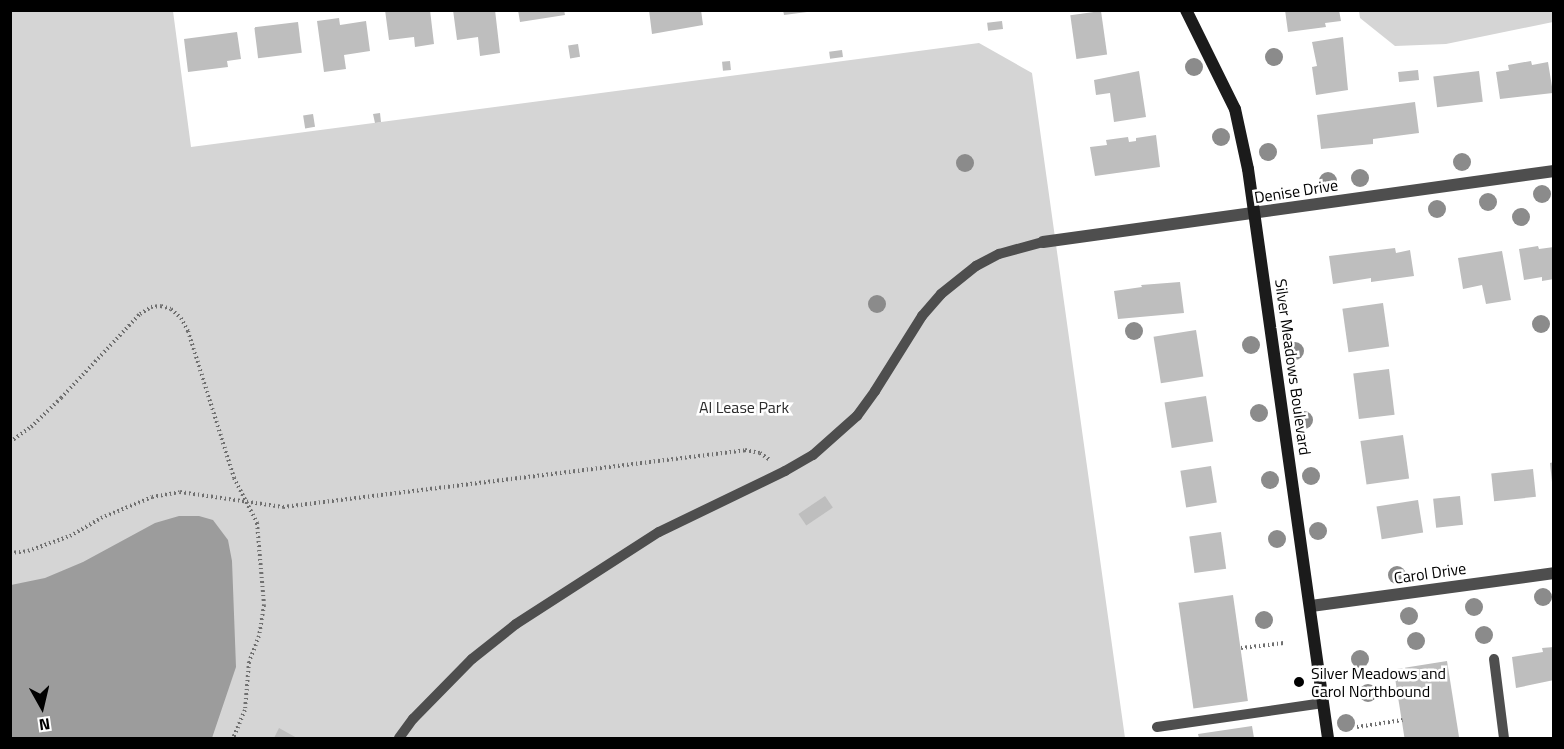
<!DOCTYPE html>
<html>
<head>
<meta charset="utf-8">
<style>
  body { margin:0 }
  #map { position:relative; width:1564px; height:749px; overflow:hidden; background:#fff; font-family:"Titillium Web",sans-serif }
  div>[style] { position:absolute }
  .green>* { inset:0; background:#d5d5d5 }
  .water>* { inset:0; background:#9c9c9c }
  .building>* { inset:0; background:#bebebe; transform-origin:0 0 }
  .path>* { height:4px; margin-top:-2px; transform-origin:0; background:repeating-linear-gradient(90deg,#707070 0 1.5px,transparent 0 4.5px) }
  .lane>* { height:10px; margin:-5px; padding:0 5px; transform-origin:5px; border-radius:5px; background:#4e4e4e }
  .street>* { height:12px; margin:-6px; padding:0 6px; transform-origin:6px; border-radius:6px; background:#4e4e4e }
  .secondary>* { height:12px; margin:-6px; padding:0 6px; transform-origin:6px; border-radius:6px; background:#1b1b1b }
  .trees>* { width:18px; height:18px; margin:-9px; border-radius:50%; background:#8b8b8b }
  .dots>* { width:16px; height:16px; translate:-50% -50%; box-sizing:border-box; border:3px solid #fff; border-radius:50% }
  span { translate:-50% -50%; white-space:nowrap; text-align:center; line-height:1.15; -webkit-text-stroke:5px #fff; paint-order:stroke }
  .street-label { font-size:16px; color:#000 }
  .park-label { font-size:16px; color:#2c2c2c }
  .poi-label { font-size:16px; color:#000 }
  .left { translate:0 -50%; text-align:left }
  .frame { position:absolute; inset:0; border:12px solid #000; pointer-events:none }
  .north { position:absolute; left:12px; top:677px; width:60px; height:60px; -webkit-text-stroke:4px #fff; paint-order:stroke; rotate:172deg; font-size:16px; font-weight:700; line-height:24px; text-align:center; color:#000 }
  .north::after { content:''; display:block; margin:auto; width:21px; height:27px; background:#000; clip-path:polygon(50% 0,100% 100%,50% 72%,0 100%) }
</style>
</head>
<body>
<div id="map">
  <div class="green">
    <i style="clip-path:polygon(10px 11px,173px 11px,191px 147px,979px 43px,1032px 73px,1125px 738px,11px 738px)"></i>
    <i style="clip-path:polygon(1359px 11px,1553px 11px,1553px 22px,1446px 44px,1395px 46px,1360px 18px)"></i>
  </div>
  <div class="water">
    <i style="clip-path:polygon(179px 516px,199px 516px,213px 520px,228px 540px,232px 561px,236px 667px,212px 738px,11px 738px,11px 585px,45px 578px,83px 562px,155px 523px)"></i>
  </div>
  <div class="building">
    <i style="clip-path:polygon(385px 10px,430px 10px,434px 44px,415px 47px,414px 37px,389px 40px)"></i>
    <i style="clip-path:polygon(453px 10px,495px 10px,500px 53px,480px 56px,478px 37px,457px 40px)"></i>
    <i style="clip-path:polygon(518px 10px,564px 10px,565px 15px,520px 22px)"></i>
    <i style="clip-path:polygon(649px 10px,701px 10px,703px 25px,652px 34px)"></i>
    <i style="clip-path:polygon(783px 10px,807px 10px,807px 12px,784px 15px)"></i>
    <i style="clip-path:polygon(1285px 10px,1339px 10px,1341px 21px,1325px 23px,1326px 27px,1288px 32px)"></i>
    <i style="left:1101px;top:11px;width:44px;height:31px;rotate:82deg"></i>
    <i style="clip-path:polygon(339px 18px,340px 25px,366px 21px,370px 51px,344px 55px,346px 69px,324px 72px,317px 21px)"></i>
    <i style="left:1002px;top:21px;width:8px;height:15px;rotate:83deg"></i>
    <i style="left:298px;top:22px;width:31px;height:44px;rotate:83deg"></i>
    <i style="clip-path:polygon(237px 32px,241px 59px,227px 61px,228px 67px,188px 72px,184px 39px)"></i>
    <i style="clip-path:polygon(1343px 37px,1348px 90px,1316px 95px,1312px 67px,1317px 66px,1312px 42px)"></i>
    <i style="left:578px;top:44px;width:13px;height:10px;rotate:81deg"></i>
    <i style="left:842px;top:50px;width:7px;height:13px;rotate:82deg"></i>
    <i style="left:730px;top:61px;width:9px;height:8px;rotate:84deg"></i>
    <i style="clip-path:polygon(1531px 61px,1532px 65px,1548px 62px,1553px 93px,1500px 99px,1496px 72px,1509px 70px,1508px 65px)"></i>
    <i style="left:1418px;top:70px;width:10px;height:20px;rotate:84deg"></i>
    <i style="clip-path:polygon(1139px 71px,1146px 117px,1114px 122px,1110px 93px,1096px 95px,1094px 80px)"></i>
    <i style="left:1479px;top:71px;width:31px;height:46px;rotate:83deg"></i>
    <i style="clip-path:polygon(1415px 102px,1419px 133px,1373px 139px,1373px 144px,1321px 149px,1317px 115px)"></i>
    <i style="clip-path:polygon(380px 113px,381px 122px,375px 123px,373px 114px)"></i>
    <i style="left:313px;top:114px;width:13px;height:10px;rotate:81deg"></i>
    <i style="clip-path:polygon(1156px 135px,1160px 167px,1095px 176px,1090px 147px,1107px 145px,1106px 140px,1128px 137px,1129px 142px,1136px 141px,1136px 138px)"></i>
    <i style="clip-path:polygon(1538px 246px,1539px 249px,1554px 247px,1554px 279px,1542px 281px,1542px 277px,1524px 280px,1519px 249px)"></i>
    <i style="clip-path:polygon(1395px 248px,1396px 253px,1410px 250px,1414px 276px,1371px 282px,1371px 278px,1333px 284px,1329px 256px)"></i>
    <i style="clip-path:polygon(1502px 251px,1511px 300px,1486px 304px,1482px 285px,1463px 289px,1458px 258px)"></i>
    <i style="clip-path:polygon(1180px 282px,1184px 313px,1118px 319px,1114px 291px,1142px 287px,1141px 285px)"></i>
    <i style="left:1383px;top:303px;width:44px;height:41px;rotate:82deg"></i>
    <i style="left:1196px;top:330px;width:47px;height:43px;rotate:81deg"></i>
    <i style="left:1389px;top:369px;width:46px;height:36px;rotate:83deg"></i>
    <i style="left:1206px;top:396px;width:46px;height:42px;rotate:81deg"></i>
    <i style="left:1403px;top:435px;width:44px;height:43px;rotate:82deg"></i>
    <i style="clip-path:polygon(1554px 462px,1554px 482px,1552px 482px,1550px 463px)"></i>
    <i style="left:1211px;top:466px;width:37px;height:31px;rotate:81deg"></i>
    <i style="left:1533px;top:469px;width:28px;height:42px;rotate:84deg"></i>
    <i style="left:825px;top:496px;width:14px;height:32px;rotate:56deg"></i>
    <i style="left:1460px;top:496px;width:29px;height:27px;rotate:84deg"></i>
    <i style="left:1418px;top:500px;width:33px;height:42px;rotate:81deg"></i>
    <i style="left:1221px;top:532px;width:37px;height:32px;rotate:82deg"></i>
    <i style="left:1233px;top:595px;width:107px;height:55px;rotate:82deg"></i>
    <i style="clip-path:polygon(1554px 647px,1554px 680px,1516px 688px,1512px 657px,1543px 652px,1542px 648px)"></i>
    <i style="left:1447px;top:661px;width:78px;height:54px;rotate:81deg"></i>
    <i style="clip-path:polygon(1252px 726px,1254px 738px,1199px 738px,1198px 734px)"></i>
    <i style="clip-path:polygon(279px 728px,297px 738px,274px 738px)"></i>
  </div>
  <div class="path">
    <i style="left:10px;top:442px;width:26px;rotate:-36deg"></i>
    <i style="left:31px;top:427px;width:42px;rotate:-44deg"></i>
    <i style="left:61px;top:398px;width:115px;rotate:-46.8deg"></i>
    <i style="left:140px;top:314px;width:13px;rotate:-32deg"></i>
    <i style="left:151px;top:307px;width:10px;rotate:-6deg"></i>
    <i style="left:161px;top:306px;width:10px;rotate:17deg"></i>
    <i style="left:171px;top:309px;width:13px;rotate:42deg"></i>
    <i style="left:181px;top:318px;width:15px;rotate:62deg"></i>
    <i style="left:188px;top:331px;width:154px;rotate:72.6deg"></i>
    <i style="left:234px;top:478px;width:51px;rotate:62.9deg"></i>
    <i style="left:257px;top:523px;width:82px;rotate:85.1deg"></i>
    <i style="left:264px;top:605px;width:31px;rotate:99deg"></i>
    <i style="left:259px;top:636px;width:28px;rotate:111deg"></i>
    <i style="left:249px;top:662px;width:48px;rotate:94.8deg"></i>
    <i style="left:245px;top:710px;width:30px;rotate:113deg"></i>
    <i style="left:10px;top:553px;width:18px;rotate:-6deg"></i>
    <i style="left:28px;top:551px;width:45px;rotate:-19.7deg"></i>
    <i style="left:70px;top:536px;width:36px;rotate:-30deg"></i>
    <i style="left:101px;top:518px;width:55px;rotate:-22.4deg"></i>
    <i style="left:152px;top:497px;width:28px;rotate:-10deg"></i>
    <i style="left:180px;top:492px;width:104px;rotate:8.3deg"></i>
    <i style="left:283px;top:507px;width:466px;rotate:-7deg"></i>
    <i style="left:745px;top:450px;width:15px;rotate:11deg"></i>
    <i style="left:760px;top:453px;width:12px;rotate:35deg"></i>
    <i style="left:1241px;top:648px;width:43px;rotate:-6.6deg"></i>
    <i style="left:1357px;top:727px;width:46px;rotate:-8.8deg"></i>
  </div>
  <div class="lane">
    <i style="left:1494px;top:659px;width:80px;rotate:82.8deg"></i>
    <i style="left:1157px;top:727px;width:168px;rotate:-8.2deg"></i>
    <i style="left:399px;top:738px;width:24px;rotate:-54deg"></i>
    <i style="left:413px;top:719px;width:84px;rotate:-45.5deg"></i>
    <i style="left:472px;top:659px;width:56px;rotate:-38.5deg"></i>
    <i style="left:516px;top:624px;width:170px;rotate:-32.8deg"></i>
    <i style="left:659px;top:532px;width:140px;rotate:-25.8deg"></i>
    <i style="left:785px;top:471px;width:32px;rotate:-30deg"></i>
    <i style="left:813px;top:455px;width:59px;rotate:-41.6deg"></i>
    <i style="left:857px;top:416px;width:31px;rotate:-54deg"></i>
    <i style="left:875px;top:391px;width:89px;rotate:-57.9deg"></i>
    <i style="left:922px;top:316px;width:29px;rotate:-49deg"></i>
    <i style="left:941px;top:294px;width:45px;rotate:-38.7deg"></i>
    <i style="left:976px;top:266px;width:26px;rotate:-28deg"></i>
    <i style="left:999px;top:254px;width:46px;rotate:-15.3deg"></i>
  </div>
  <div class="street">
    <i style="left:1043px;top:242px;width:516px;rotate:-7.91deg"></i>
    <i style="left:1311px;top:606px;width:245px;rotate:-7.7deg"></i>
  </div>
  <div class="secondary">
    <i style="left:1186px;top:10px;width:110px;rotate:63.7deg"></i>
    <i style="left:1235px;top:109px;width:61px;rotate:77.8deg"></i>
    <i style="left:1248px;top:169px;width:575px;rotate:82deg"></i>
  </div>
  <div class="trees">
    <i style="left:1274px;top:57px"></i>
    <i style="left:1194px;top:67px"></i>
    <i style="left:1221px;top:137px"></i>
    <i style="left:1268px;top:152px"></i>
    <i style="left:1462px;top:162px"></i>
    <i style="left:965px;top:163px"></i>
    <i style="left:1360px;top:178px"></i>
    <i style="left:1328px;top:181px"></i>
    <i style="left:1542px;top:194px"></i>
    <i style="left:1488px;top:202px"></i>
    <i style="left:1437px;top:209px"></i>
    <i style="left:1521px;top:217px"></i>
    <i style="left:877px;top:304px"></i>
    <i style="left:1541px;top:324px"></i>
    <i style="left:1134px;top:331px"></i>
    <i style="left:1251px;top:345px"></i>
    <i style="left:1295px;top:351px"></i>
    <i style="left:1259px;top:413px"></i>
    <i style="left:1304px;top:420px"></i>
    <i style="left:1311px;top:476px"></i>
    <i style="left:1270px;top:480px"></i>
    <i style="left:1318px;top:531px"></i>
    <i style="left:1277px;top:539px"></i>
    <i style="left:1397px;top:575px"></i>
    <i style="left:1543px;top:597px"></i>
    <i style="left:1474px;top:607px"></i>
    <i style="left:1409px;top:616px"></i>
    <i style="left:1264px;top:620px"></i>
    <i style="left:1484px;top:635px"></i>
    <i style="left:1416px;top:641px"></i>
    <i style="left:1360px;top:659px"></i>
    <i style="left:1368px;top:693px"></i>
    <i style="left:1346px;top:723px"></i>
  </div>
  <div class="dots">
    <i style="left:1299px;top:682px;background:#000"></i>
  </div>
  <div class="street-label">
    <span style="left:1296px;top:191px;rotate:-9deg">Denise Drive</span>
    <span style="left:1293px;top:367px;rotate:82deg">Silver Meadows Boulevard</span>
    <span style="left:1430px;top:573px;rotate:-8deg">Carol Drive</span>
  </div>
  <div class="park-label">
    <span style="left:744px;top:407px">Al Lease Park</span>
  </div>
  <div class="poi-label">
    <span class="left" style="left:1311px;top:682px">Silver Meadows and<br>Carol Northbound</span>
  </div>
  <div class="frame"></div>
  <div class="north">N</div>
</div>
</body>
</html>
